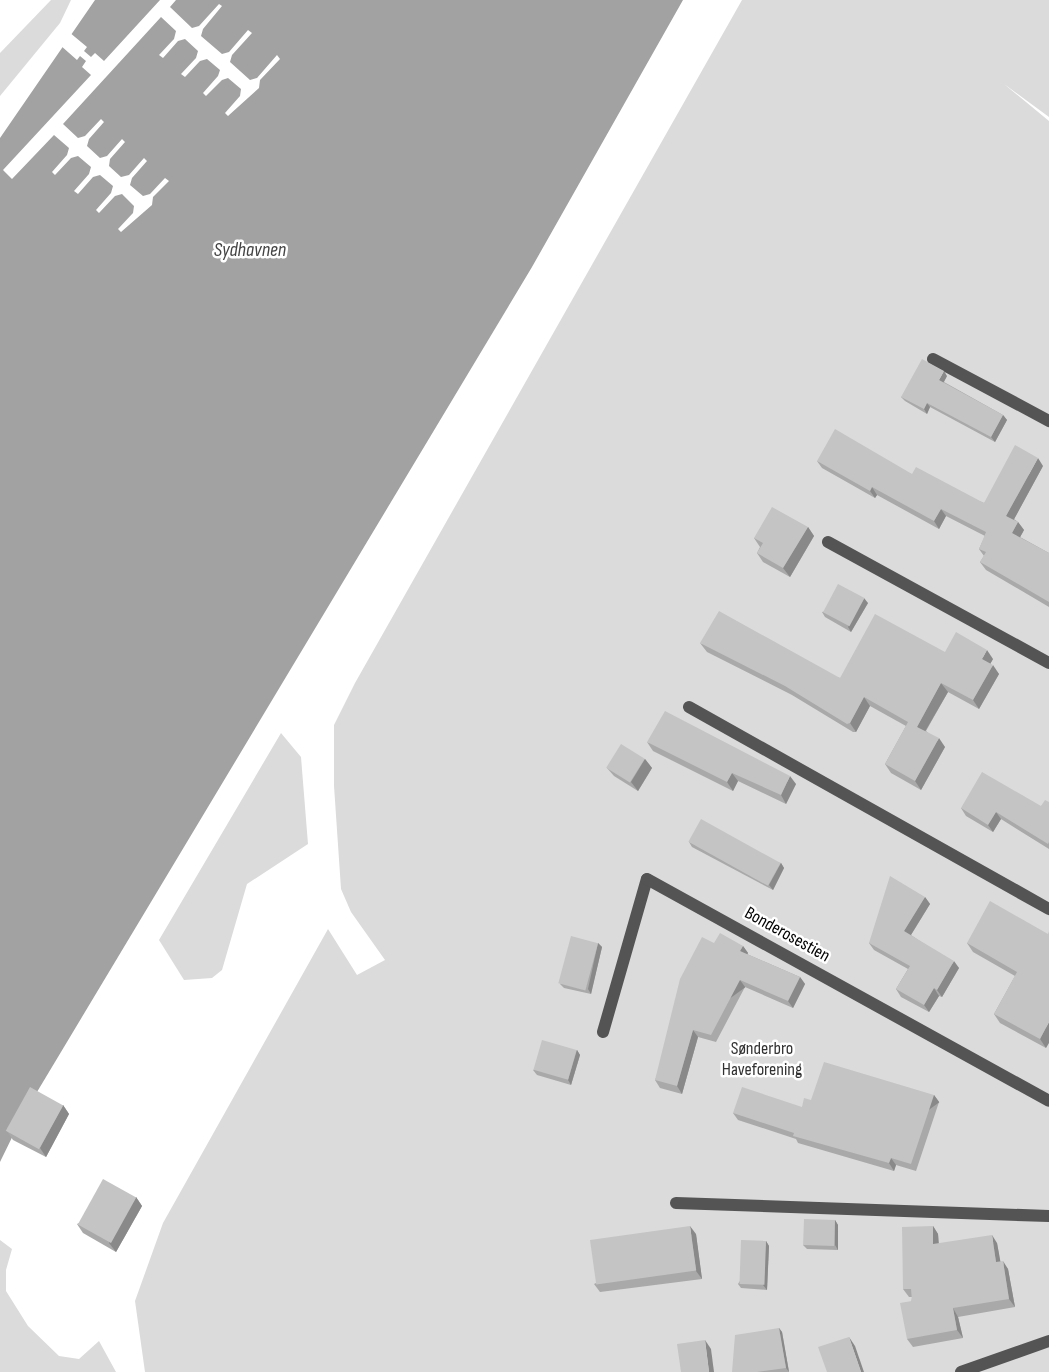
<!DOCTYPE html>
<html>
<head>
<meta charset="utf-8">
<style>
  body { margin:0 }
  #map { position:relative; width:1049px; height:1372px; overflow:hidden; background:#fff; font-family:"Sofia Sans Condensed",sans-serif }
  div>[style] { position:absolute }
  .green>* { inset:0; background:#dbdbdb }
  .water>* { inset:0; background:#a2a2a2 }
  .pier>* { inset:0; background:#fff }
  .service>* { height:12px; margin:-6px; padding:0 6px; transform-origin:6px; border-radius:6px; background:#545454 }
  .wall>* { inset:0; background:#a9a9a9 }
  .shaded-wall>* { inset:0; background:#898989; transform-origin:0 0 }
  .building>* { inset:0; background:#c4c4c4; transform-origin:0 0 }
  span { translate:-50% -50%; white-space:nowrap; text-align:center; line-height:1.15; -webkit-text-stroke:5px #fff; paint-order:stroke }
  .street-label { font-size:18px; color:#000 }
  .park-label { font-size:18px; color:#323232 }
  .water-label { font-size:20px; color:#434343; font-style:italic }
</style>
</head>
<body>
<div id="map">
  <div class="green">
    <i style="clip-path:polygon(51px 0,71px 0,60px 23px,0 96px,0 53px)"></i>
    <i style="clip-path:polygon(742px 0,1049px 0,1049px 117px,1004px 84px,1049px 121px,1049px 1372px,145px 1372px,135px 1301px,163px 1223px,328px 929px,357px 975px,385px 960px,351px 912px,341px 889px,334px 786px,334px 725px,355px 683px)"></i>
    <i style="clip-path:polygon(281px 733px,301px 757px,308px 844px,247px 884px,222px 970px,212px 978px,184px 980px,159px 940px)"></i>
    <i style="clip-path:polygon(0 1240px,12px 1249px,6px 1270px,6px 1291px,28px 1326px,59px 1356px,79px 1359px,99px 1341px,116px 1372px,0 1372px)"></i>
  </div>
  <div class="water">
    <i style="clip-path:polygon(95px 0,683px 0,532px 267px,22px 1117px,0 1162px,0 138px)"></i>
  </div>
  <div class="pier">
    <i style="clip-path:polygon(160px 0,176px 0,170px 7px,192px 28px,199px 26px,219px 4px,222px 6px,203px 29px,201px 36px,222px 54px,229px 52px,248px 30px,252px 33px,232px 55px,230px 62px,250px 80px,257px 78px,277px 55px,280px 59px,260px 80px,259px 88px,228px 116px,225px 113px,240px 96px,241px 89px,228px 78px,222px 80px,206px 96px,203px 93px,218px 76px,220px 70px,207px 59px,200px 61px,185px 77px,181px 74px,196px 58px,198px 51px,185px 39px,178px 41px,163px 58px,159px 55px,174px 39px,176px 31px,161px 17px,63px 124px,78px 138px,85px 136px,101px 119px,104px 122px,89px 139px,87px 146px,100px 158px,107px 156px,122px 139px,125px 142px,110px 159px,109px 166px,121px 177px,129px 175px,144px 158px,147px 161px,132px 178px,130px 185px,143px 196px,150px 194px,165px 178px,169px 181px,153px 197px,152px 205px,121px 232px,118px 229px,133px 213px,134px 206px,122px 194px,115px 196px,99px 213px,96px 210px,111px 193px,113px 186px,100px 175px,93px 177px,78px 194px,74px 191px,89px 174px,91px 167px,78px 156px,71px 158px,55px 175px,52px 172px,67px 155px,69px 148px,54px 135px,12px 179px,3px 170px,91px 75px,82px 67px,86px 61px,80px 56px,77px 60px,60px 45px,69px 32px,87px 47px,84px 51px,91px 57px,95px 53px,104px 61px)"></i>
  </div>
  <div class="service">
    <i style="left:933px;top:359px;width:132px;rotate:28.1deg"></i>
    <i style="left:828px;top:542px;width:252px;rotate:28.7deg"></i>
    <i style="left:689px;top:707px;width:413px;rotate:29.3deg"></i>
    <i style="left:603px;top:1032px;width:159px;rotate:-74deg"></i>
    <i style="left:647px;top:879px;width:459px;rotate:28.9deg"></i>
    <i style="left:676px;top:1203px;width:373px;rotate:2deg"></i>
    <i style="left:961px;top:1372px;width:93px;rotate:-19.4deg"></i>
  </div>
  <div class="wall">
    <i style="clip-path:polygon(947px 376px,944px 382px,1003px 415px,1007px 420px,995px 442px,930px 407px,927px 414px,905px 401px,901px 397px)"></i>
    <i style="clip-path:polygon(817px 461px,912px 474px,984px 503px,1043px 466px,1014px 519px,1018px 522px,1024px 530px,1020px 537px,1049px 553px,1049px 607px,986px 570px,980px 562px,984px 556px,979px 549px,985px 536px,946px 516px,939px 529px,877px 495px,875px 498px,822px 468px)"></i>
    <i style="clip-path:polygon(808px 527px,814px 536px,790px 577px,763px 562px,757px 553px,760px 547px,754px 538px)"></i>
    <i style="clip-path:polygon(868px 603px,851px 632px,825px 617px,822px 612px)"></i>
    <i style="clip-path:polygon(700px 643px,840px 678px,945px 652px,993px 659px,990px 664px,999px 674px,979px 709px,948px 692px,926px 731px,945px 747px,921px 790px,891px 773px,885px 764px,906px 726px,870px 706px,856px 732px,853px 732px,792px 695px,707px 652px)"></i>
    <i style="clip-path:polygon(647px 742px,796px 784px,786px 804px,738px 781px,733px 791px,653px 751px)"></i>
    <i style="clip-path:polygon(645px 759px,652px 768px,638px 791px,614px 776px,607px 768px)"></i>
    <i style="clip-path:polygon(1049px 802px,1049px 849px,1001px 819px,993px 832px,966px 816px,961px 808px,1041px 806px)"></i>
    <i style="clip-path:polygon(689px 842px,781px 863px,784px 868px,773px 890px,692px 847px)"></i>
    <i style="clip-path:polygon(925px 897px,930px 904px,911px 935px,959px 968px,942px 997px,939px 996px,929px 1012px,901px 997px,896px 989px,908px 969px,874px 950px,869px 943px)"></i>
    <i style="clip-path:polygon(1048px 934px,1046px 1048px,1000px 1023px,994px 1014px,1015px 976px,973px 952px,967px 943px)"></i>
    <i style="clip-path:polygon(598px 943px,602px 947px,591px 994px,564px 988px,560px 984px)"></i>
    <i style="clip-path:polygon(714px 943px,743px 946px,748px 953px,747px 954px,800px 977px,805px 984px,793px 1008px,745px 987px,716px 1042px,698px 1037px,682px 1094px,660px 1088px,655px 1080px)"></i>
    <i style="clip-path:polygon(577px 1050px,580px 1055px,571px 1085px,537px 1075px,533px 1070px)"></i>
    <i style="clip-path:polygon(934px 1095px,939px 1102px,916px 1171px,896px 1165px,894px 1171px,798px 1143px,796px 1139px,738px 1120px,733px 1113px,802px 1107px,811px 1100px)"></i>
    <i style="clip-path:polygon(63px 1105px,69px 1114px,46px 1157px,13px 1140px,7px 1131px)"></i>
    <i style="clip-path:polygon(136px 1197px,142px 1206px,116px 1252px,83px 1233px,77px 1224px)"></i>
    <i style="clip-path:polygon(835px 1220px,838px 1225px,838px 1250px,807px 1249px,803px 1245px)"></i>
    <i style="clip-path:polygon(933px 1226px,938px 1234px,939px 1243px,997px 1243px,1000px 1261px,1008px 1269px,1015px 1307px,958px 1317px,963px 1338px,913px 1347px,907px 1339px,912px 1297px,909px 1297px,903px 1289px)"></i>
    <i style="clip-path:polygon(696px 1234px,702px 1279px,600px 1292px,594px 1284px)"></i>
    <i style="clip-path:polygon(766px 1241px,769px 1246px,767px 1290px,741px 1288px,738px 1284px)"></i>
    <i style="clip-path:polygon(779px 1328px,782px 1332px,789px 1372px,732px 1372px)"></i>
  </div>
  <div class="shaded-wall">
    <i style="clip-path:polygon(944px 371px,947px 376px,942px 385px,939px 380px)"></i>
    <i style="clip-path:polygon(927px 403px,930px 407px,927px 414px,924px 409px)"></i>
    <i style="clip-path:polygon(1003px 415px,1007px 420px,995px 442px,991px 437px)"></i>
    <i style="clip-path:polygon(1038px 458px,1043px 466px,1012px 523px,1006px 516px)"></i>
    <i style="clip-path:polygon(872px 487px,877px 495px,875px 498px,870px 491px)"></i>
    <i style="clip-path:polygon(941px 509px,946px 516px,939px 529px,934px 521px)"></i>
    <i style="clip-path:polygon(1018px 522px,1024px 530px,1018px 541px,1012px 533px)"></i>
    <i style="clip-path:polygon(808px 527px,814px 536px,790px 577px,783px 568px)"></i>
    <i style="clip-path:polygon(864px 598px,868px 603px,851px 632px,848px 627px)"></i>
    <i style="clip-path:polygon(987px 650px,993px 659px,988px 668px,982px 659px)"></i>
    <i style="clip-path:polygon(993px 665px,999px 674px,979px 709px,973px 700px)"></i>
    <i style="clip-path:polygon(941px 683px,948px 692px,923px 735px,917px 727px)"></i>
    <i style="clip-path:polygon(864px 697px,870px 706px,856px 732px,850px 723px)"></i>
    <i style="clip-path:polygon(939px 738px,945px 747px,921px 790px,915px 781px)"></i>
    <i style="clip-path:polygon(645px 759px,652px 768px,638px 791px,631px 782px)"></i>
    <i style="clip-path:polygon(732px 773px,738px 781px,733px 791px,727px 782px)"></i>
    <i style="clip-path:polygon(790px 776px,796px 784px,786px 804px,781px 795px)"></i>
    <i style="clip-path:polygon(996px 812px,1001px 819px,993px 832px,988px 825px)"></i>
    <i style="clip-path:polygon(781px 863px,784px 868px,773px 890px,769px 885px)"></i>
    <i style="clip-path:polygon(925px 897px,930px 904px,909px 938px,904px 931px)"></i>
    <i style="clip-path:polygon(598px 943px,602px 947px,591px 994px,588px 989px)"></i>
    <i style="clip-path:polygon(743px 946px,748px 953px,745px 959px,740px 951px)"></i>
    <i style="clip-path:polygon(954px 961px,959px 968px,942px 997px,937px 990px)"></i>
    <i style="clip-path:polygon(800px 977px,805px 984px,793px 1008px,788px 1001px)"></i>
    <i style="left:740px;top:980px;width:9px;height:62px;rotate:54deg"></i>
    <i style="clip-path:polygon(934px 988px,939px 996px,929px 1012px,924px 1005px)"></i>
    <i style="clip-path:polygon(1049px 1022px,1049px 1043px,1046px 1048px,1040px 1039px)"></i>
    <i style="clip-path:polygon(693px 1030px,698px 1037px,682px 1094px,677px 1086px)"></i>
    <i style="clip-path:polygon(577px 1050px,580px 1055px,571px 1085px,568px 1080px)"></i>
    <i style="left:934px;top:1095px;width:9px;height:73px;rotate:54deg"></i>
    <i style="clip-path:polygon(63px 1105px,69px 1114px,46px 1157px,40px 1148px)"></i>
    <i style="clip-path:polygon(891px 1158px,896px 1165px,894px 1171px,889px 1163px)"></i>
    <i style="clip-path:polygon(136px 1197px,142px 1206px,116px 1252px,109px 1243px)"></i>
    <i style="clip-path:polygon(835px 1220px,838px 1225px,838px 1250px,835px 1245px)"></i>
    <i style="clip-path:polygon(690px 1226px,696px 1234px,702px 1279px,696px 1271px)"></i>
    <i style="clip-path:polygon(933px 1226px,938px 1234px,939px 1252px,933px 1244px)"></i>
    <i style="clip-path:polygon(992px 1235px,997px 1243px,1002px 1270px,996px 1262px)"></i>
    <i style="clip-path:polygon(766px 1241px,769px 1246px,767px 1290px,763px 1285px)"></i>
    <i style="clip-path:polygon(1003px 1261px,1008px 1269px,1015px 1307px,1009px 1299px)"></i>
    <i style="clip-path:polygon(953px 1308px,958px 1317px,963px 1338px,957px 1330px)"></i>
    <i style="clip-path:polygon(779px 1328px,782px 1332px,789px 1372px,786px 1368px)"></i>
    <i style="clip-path:polygon(849px 1337px,855px 1346px,864px 1372px,861px 1372px)"></i>
    <i style="clip-path:polygon(705px 1340px,711px 1349px,714px 1372px,709px 1372px)"></i>
  </div>
  <div class="building">
    <i style="clip-path:polygon(922px 359px,944px 371px,939px 380px,1003px 415px,991px 437px,927px 403px,924px 409px,901px 397px)"></i>
    <i style="clip-path:polygon(835px 429px,912px 474px,916px 467px,984px 503px,1015px 445px,1038px 458px,1006px 516px,1018px 522px,1012px 533px,1049px 553px,1049px 602px,980px 562px,986px 552px,979px 549px,986px 532px,941px 509px,934px 521px,872px 487px,870px 491px,817px 461px)"></i>
    <i style="clip-path:polygon(772px 507px,808px 527px,783px 568px,757px 553px,763px 543px,754px 538px)"></i>
    <i style="left:838px;top:584px;width:30px;height:32px;rotate:28deg"></i>
    <i style="clip-path:polygon(719px 611px,840px 678px,875px 614px,945px 652px,956px 632px,987px 650px,982px 659px,993px 665px,973px 700px,941px 683px,917px 727px,939px 738px,915px 781px,885px 764px,908px 722px,864px 697px,850px 723px,847px 724px,785px 686px,700px 643px)"></i>
    <i style="clip-path:polygon(665px 711px,790px 776px,781px 795px,732px 773px,727px 782px,647px 742px)"></i>
    <i style="left:621px;top:744px;width:28px;height:28px;rotate:32deg"></i>
    <i style="clip-path:polygon(982px 772px,1041px 806px,1045px 800px,1049px 802px,1049px 842px,1048px 844px,996px 812px,988px 825px,961px 808px)"></i>
    <i style="left:701px;top:819px;width:91px;height:26px;rotate:29deg"></i>
    <i style="clip-path:polygon(890px 876px,925px 897px,904px 931px,954px 961px,937px 990px,934px 988px,924px 1005px,896px 989px,910px 966px,869px 943px)"></i>
    <i style="clip-path:polygon(990px 901px,1048px 934px,1049px 931px,1049px 1022px,1040px 1039px,994px 1014px,1017px 972px,967px 943px)"></i>
    <i style="clip-path:polygon(720px 933px,743px 946px,740px 951px,800px 977px,788px 1001px,740px 980px,711px 1035px,693px 1030px,677px 1086px,655px 1080px,680px 979px,702px 937px,714px 943px)"></i>
    <i style="left:571px;top:936px;width:28px;height:49px;rotate:15deg"></i>
    <i style="left:542px;top:1040px;width:36px;height:31px;rotate:16deg"></i>
    <i style="clip-path:polygon(824px 1062px,934px 1095px,911px 1164px,891px 1158px,889px 1163px,793px 1136px,794px 1133px,733px 1113px,742px 1087px,802px 1107px,804px 1098px,811px 1100px)"></i>
    <i style="left:30px;top:1087px;width:38px;height:50px;rotate:29deg"></i>
    <i style="left:103px;top:1179px;width:38px;height:52px;rotate:29deg"></i>
    <i style="left:804px;top:1219px;width:31px;height:26px;rotate:2deg"></i>
    <i style="left:690px;top:1226px;width:45px;height:101px;rotate:82deg"></i>
    <i style="clip-path:polygon(933px 1226px,933px 1244px,992px 1235px,996px 1262px,1003px 1261px,1009px 1299px,953px 1308px,957px 1330px,907px 1339px,900px 1303px,912px 1301px,911px 1289px,903px 1289px,902px 1227px)"></i>
    <i style="left:741px;top:1240px;width:25px;height:44px;rotate:2deg"></i>
    <i style="clip-path:polygon(779px 1328px,786px 1368px,757px 1372px,732px 1372px,735px 1335px)"></i>
    <i style="clip-path:polygon(849px 1337px,861px 1372px,827px 1372px,818px 1347px)"></i>
    <i style="clip-path:polygon(705px 1340px,709px 1372px,681px 1372px,677px 1344px)"></i>
  </div>
  <div class="street-label">
    <span style="left:787px;top:935px;rotate:29deg">Bonderosestien</span>
  </div>
  <div class="park-label">
    <span style="left:762px;top:1060px">Sønderbro<br>Haveforening</span>
  </div>
  <div class="water-label">
    <span style="left:250px;top:250px">Sydhavnen</span>
  </div>
</div>
</body>
</html>
